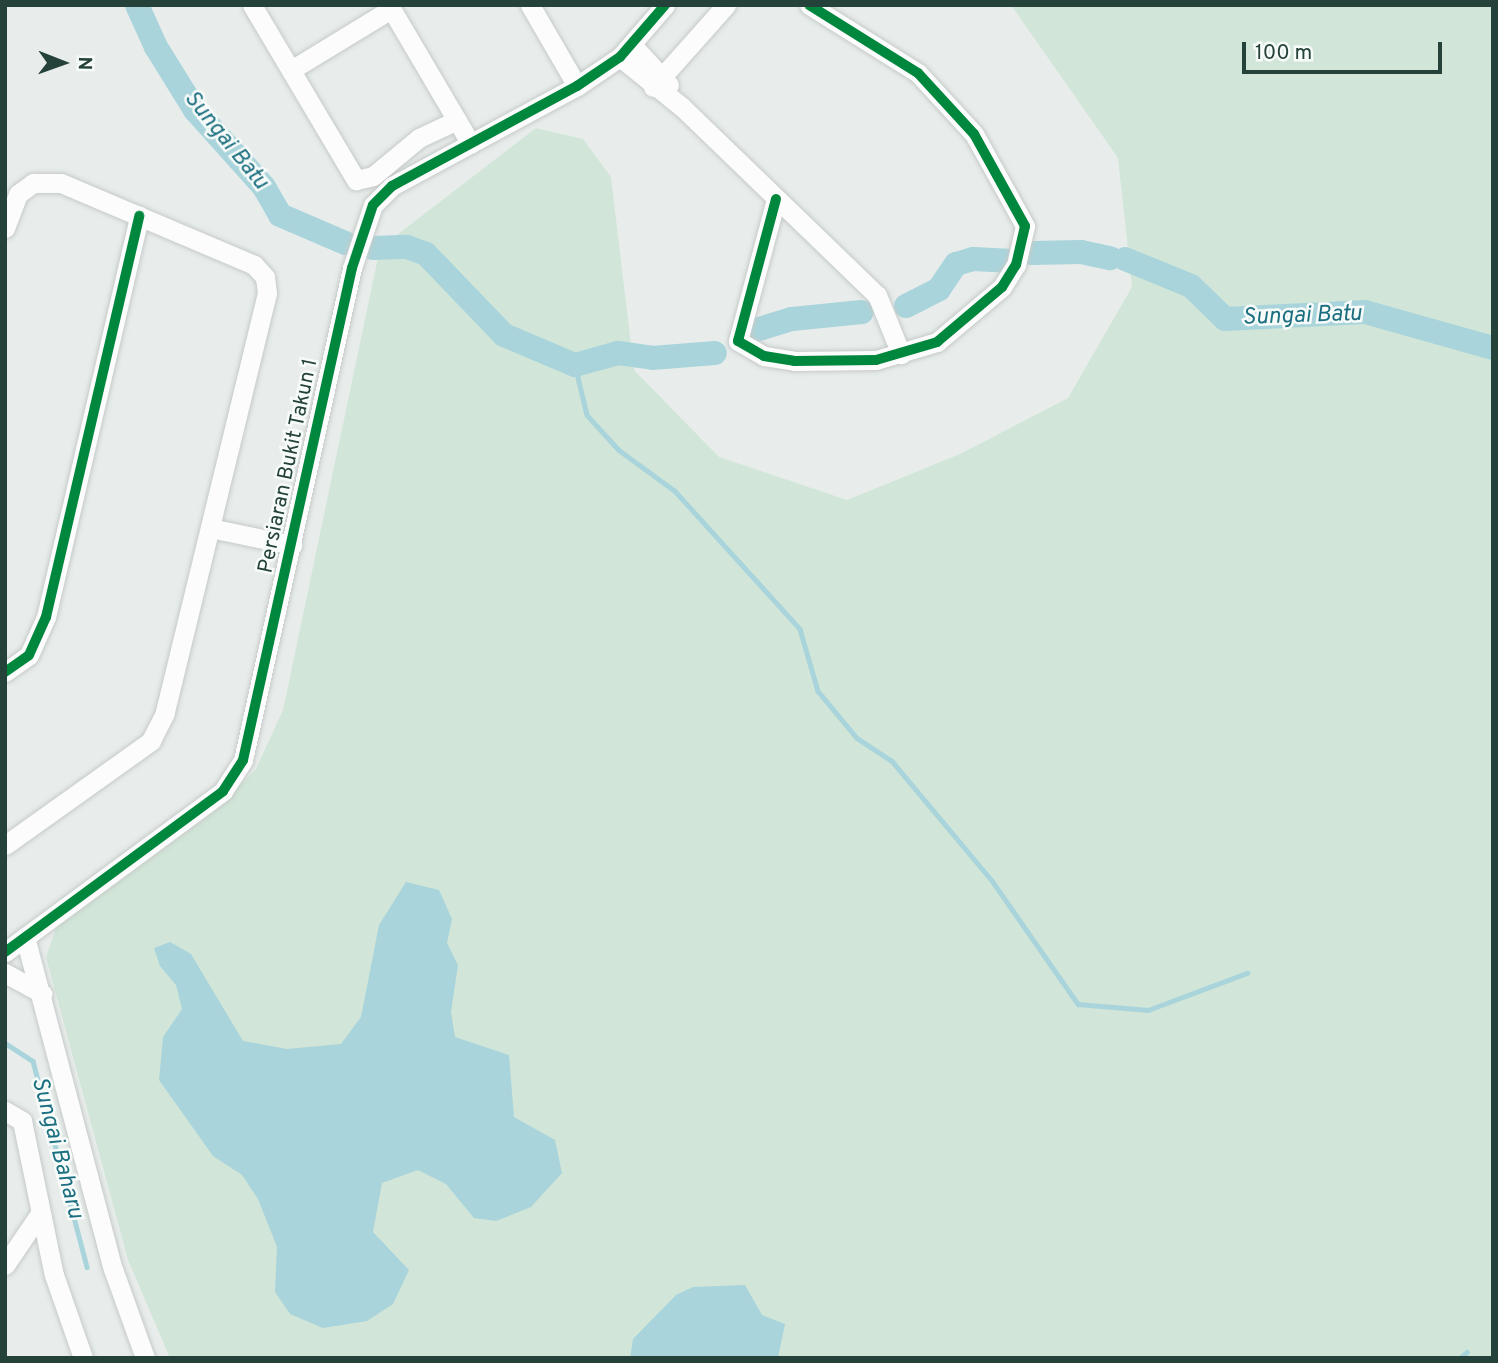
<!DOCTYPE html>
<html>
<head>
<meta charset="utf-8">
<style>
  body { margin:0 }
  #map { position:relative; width:1498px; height:1363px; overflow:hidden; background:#e8edeb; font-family:Overpass,sans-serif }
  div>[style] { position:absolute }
  .green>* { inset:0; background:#d1e6d8 }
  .water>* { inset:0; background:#a9d4db }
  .stream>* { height:4.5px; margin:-2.25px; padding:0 2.25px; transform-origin:2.25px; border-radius:2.25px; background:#a9d4db }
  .river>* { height:24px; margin:-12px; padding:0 12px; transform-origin:12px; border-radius:12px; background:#a9d4db }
  .roads { filter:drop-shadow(0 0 2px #c5cac8) drop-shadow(0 0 2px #c5cac8) }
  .minor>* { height:19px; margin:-9.5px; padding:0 9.5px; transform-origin:9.5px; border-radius:9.5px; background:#fcfcfc }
  .cycleway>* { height:10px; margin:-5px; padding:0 5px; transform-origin:5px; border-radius:5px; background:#00873e }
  span { translate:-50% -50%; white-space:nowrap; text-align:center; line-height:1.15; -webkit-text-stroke:5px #f7fbf9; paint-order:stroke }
  .street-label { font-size:21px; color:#24423a }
  .water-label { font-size:23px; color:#1c6f80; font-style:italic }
  .frame { position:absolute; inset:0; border:7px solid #24423a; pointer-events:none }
  .north { position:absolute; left:28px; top:28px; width:70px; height:70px; -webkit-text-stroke:5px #f7fbf9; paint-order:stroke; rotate:91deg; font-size:19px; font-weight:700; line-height:28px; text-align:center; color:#24423a }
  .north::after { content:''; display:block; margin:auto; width:24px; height:32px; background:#24423a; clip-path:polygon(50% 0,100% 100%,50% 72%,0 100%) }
  .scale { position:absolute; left:1242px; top:42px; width:200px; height:32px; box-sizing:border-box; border:4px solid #24423a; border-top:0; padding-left:9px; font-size:21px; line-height:24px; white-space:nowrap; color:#24423a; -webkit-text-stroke:5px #f7fbf9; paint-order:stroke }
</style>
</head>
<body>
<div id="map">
  <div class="green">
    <i style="clip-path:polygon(1011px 5px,1493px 5px,1493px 1358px,170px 1358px,128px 1260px,46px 957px,56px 928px,215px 811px,256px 769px,283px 710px,380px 248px,536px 128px,583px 139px,611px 177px,634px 370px,719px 457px,847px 500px,960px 454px,1068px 398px,1132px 287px,1118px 158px)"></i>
  </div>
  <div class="water">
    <i style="clip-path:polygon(406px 882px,439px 890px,452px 919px,447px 943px,458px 965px,451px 1012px,455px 1037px,509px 1055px,514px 1117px,555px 1140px,562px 1173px,531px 1207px,496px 1221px,474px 1218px,446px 1184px,418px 1170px,382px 1183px,373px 1232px,409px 1270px,393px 1304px,367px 1321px,323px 1328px,290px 1314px,275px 1292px,277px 1247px,258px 1199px,242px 1175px,213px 1156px,159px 1080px,163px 1037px,182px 1009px,176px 985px,160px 966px,154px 948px,170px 942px,191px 954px,243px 1041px,287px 1049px,341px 1044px,361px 1017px,379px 925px)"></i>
    <i style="clip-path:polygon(745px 1285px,762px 1315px,785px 1324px,778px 1358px,630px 1358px,633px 1339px,676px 1295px,693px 1287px)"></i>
  </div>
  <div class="stream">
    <i style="left:575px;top:365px;width:51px;rotate:76.5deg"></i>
    <i style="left:587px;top:415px;width:47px;rotate:47.6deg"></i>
    <i style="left:619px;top:450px;width:69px;rotate:36.2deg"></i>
    <i style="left:675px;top:491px;width:186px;rotate:47.8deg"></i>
    <i style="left:800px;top:629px;width:65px;rotate:73.8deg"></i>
    <i style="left:818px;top:691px;width:61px;rotate:50.3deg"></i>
    <i style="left:857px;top:738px;width:42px;rotate:33.3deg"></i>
    <i style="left:892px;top:761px;width:158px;rotate:50.1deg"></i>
    <i style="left:993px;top:882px;width:149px;rotate:55.1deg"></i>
    <i style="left:1078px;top:1004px;width:70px;rotate:4.9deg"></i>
    <i style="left:1148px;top:1010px;width:106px;rotate:-20.5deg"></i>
    <i style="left:5px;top:1043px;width:33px;rotate:33deg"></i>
    <i style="left:33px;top:1061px;width:213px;rotate:75.3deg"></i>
    <i style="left:1460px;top:1358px;width:9px;rotate:-41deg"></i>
  </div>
  <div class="river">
    <i style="left:137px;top:5px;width:46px;rotate:65.7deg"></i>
    <i style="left:156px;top:47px;width:74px;rotate:58.2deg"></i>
    <i style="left:195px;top:110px;width:103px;rotate:48.1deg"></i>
    <i style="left:264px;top:187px;width:32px;rotate:60deg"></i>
    <i style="left:280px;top:215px;width:71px;rotate:23.3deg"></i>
    <i style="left:373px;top:248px;width:34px;rotate:-2deg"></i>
    <i style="left:407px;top:247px;width:20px;rotate:20deg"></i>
    <i style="left:426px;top:254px;width:112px;rotate:46.1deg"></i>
    <i style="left:504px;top:335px;width:77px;rotate:22.9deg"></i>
    <i style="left:575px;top:365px;width:45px;rotate:-15.6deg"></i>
    <i style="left:618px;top:353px;width:34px;rotate:8deg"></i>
    <i style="left:652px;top:358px;width:63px;rotate:-4.5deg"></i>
    <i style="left:1032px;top:253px;width:49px;rotate:-1.2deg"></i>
    <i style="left:1081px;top:252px;width:30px;rotate:12deg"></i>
    <i style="left:1125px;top:259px;width:71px;rotate:22.2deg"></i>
    <i style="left:1191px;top:286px;width:47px;rotate:44.1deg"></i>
    <i style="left:1225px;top:319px;width:140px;rotate:-2.9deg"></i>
    <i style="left:1365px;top:312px;width:133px;rotate:15.7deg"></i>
    <i style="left:906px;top:306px;width:37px;rotate:-27deg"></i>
    <i style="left:939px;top:289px;width:30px;rotate:-56deg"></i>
    <i style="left:956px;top:264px;width:18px;rotate:-16deg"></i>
    <i style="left:973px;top:259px;width:35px;rotate:3deg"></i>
    <i style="left:759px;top:329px;width:34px;rotate:-17deg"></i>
    <i style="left:792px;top:319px;width:70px;rotate:-5.7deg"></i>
  </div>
  <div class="roads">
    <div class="minor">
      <i style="left:252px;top:5px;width:204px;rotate:59.3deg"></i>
      <i style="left:356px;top:180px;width:17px;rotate:-13deg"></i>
      <i style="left:373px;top:176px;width:60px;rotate:-39.6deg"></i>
      <i style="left:419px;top:138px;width:42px;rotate:-25.3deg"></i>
      <i style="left:389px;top:5px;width:161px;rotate:59.5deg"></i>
      <i style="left:530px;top:5px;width:94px;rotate:59.9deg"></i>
      <i style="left:633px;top:46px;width:53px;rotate:47.3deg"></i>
      <i style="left:620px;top:57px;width:80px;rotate:38.9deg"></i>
      <i style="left:682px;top:107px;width:271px;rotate:44deg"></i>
      <i style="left:877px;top:295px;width:64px;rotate:67.9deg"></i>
      <i style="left:291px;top:70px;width:117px;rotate:-31.4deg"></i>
      <i style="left:653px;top:87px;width:110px;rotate:-48.3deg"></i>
      <i style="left:776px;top:199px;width:147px;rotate:105deg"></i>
      <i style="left:738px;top:341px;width:30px;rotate:30deg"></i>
      <i style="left:764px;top:356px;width:30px;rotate:9deg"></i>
      <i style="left:794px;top:361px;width:82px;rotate:-0.7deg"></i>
      <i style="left:876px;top:360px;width:64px;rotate:-16.4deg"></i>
      <i style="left:937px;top:342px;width:85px;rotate:-40.2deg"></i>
      <i style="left:1002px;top:287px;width:26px;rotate:-58deg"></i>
      <i style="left:1016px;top:265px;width:40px;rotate:-77deg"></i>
      <i style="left:1025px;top:226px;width:105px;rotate:-119deg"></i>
      <i style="left:974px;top:134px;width:83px;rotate:-132.6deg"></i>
      <i style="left:918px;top:73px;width:128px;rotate:-148deg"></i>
      <i style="left:5px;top:228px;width:36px;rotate:-69deg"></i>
      <i style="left:18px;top:194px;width:19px;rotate:-36deg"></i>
      <i style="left:33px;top:183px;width:28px"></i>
      <i style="left:61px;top:183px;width:210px;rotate:23deg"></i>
      <i style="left:254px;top:265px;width:16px;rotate:47deg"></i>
      <i style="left:265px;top:277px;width:16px;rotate:83deg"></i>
      <i style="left:267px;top:293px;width:432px;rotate:103.7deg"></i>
      <i style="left:165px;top:713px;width:31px;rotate:117deg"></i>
      <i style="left:151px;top:741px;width:179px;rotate:144.5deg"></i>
      <i style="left:210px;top:528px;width:84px;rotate:11.7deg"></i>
      <i style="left:5px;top:672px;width:29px;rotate:-35deg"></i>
      <i style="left:29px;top:655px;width:42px;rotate:-65.9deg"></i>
      <i style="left:46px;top:617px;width:412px;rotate:-76.9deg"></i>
      <i style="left:25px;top:937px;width:343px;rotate:75.2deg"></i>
      <i style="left:113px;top:1269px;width:95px;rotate:70.2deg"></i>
      <i style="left:5px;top:952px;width:271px;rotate:-36.4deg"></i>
      <i style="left:223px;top:791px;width:37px;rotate:-57deg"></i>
      <i style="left:243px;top:760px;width:504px;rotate:-77.51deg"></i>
      <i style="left:352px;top:268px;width:66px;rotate:-71.6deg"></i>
      <i style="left:373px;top:205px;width:27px;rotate:-45deg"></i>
      <i style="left:392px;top:186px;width:210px;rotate:-28.4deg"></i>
      <i style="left:577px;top:86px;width:52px;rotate:-34deg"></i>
      <i style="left:620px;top:57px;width:69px;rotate:-49.1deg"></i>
      <i style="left:5px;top:973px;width:43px;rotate:28.9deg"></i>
      <i style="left:5px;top:1111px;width:20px;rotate:30deg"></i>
      <i style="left:22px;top:1121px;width:157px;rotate:78.3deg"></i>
      <i style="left:54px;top:1275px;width:88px;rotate:70.7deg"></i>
      <i style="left:5px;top:1265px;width:60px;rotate:-55.8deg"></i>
    </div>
  </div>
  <div class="cycleway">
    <i style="left:776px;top:199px;width:147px;rotate:105deg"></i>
    <i style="left:738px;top:341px;width:30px;rotate:30deg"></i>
    <i style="left:764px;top:356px;width:30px;rotate:9deg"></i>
    <i style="left:794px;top:361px;width:82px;rotate:-0.7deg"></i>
    <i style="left:876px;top:360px;width:64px;rotate:-16.4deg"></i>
    <i style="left:937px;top:342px;width:85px;rotate:-40.2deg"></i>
    <i style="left:1002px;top:287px;width:26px;rotate:-58deg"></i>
    <i style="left:1016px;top:265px;width:40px;rotate:-77deg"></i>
    <i style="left:1025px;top:226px;width:105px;rotate:-119deg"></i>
    <i style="left:974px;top:134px;width:83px;rotate:-132.6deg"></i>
    <i style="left:918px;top:73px;width:128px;rotate:-148deg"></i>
    <i style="left:5px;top:672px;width:29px;rotate:-35deg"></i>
    <i style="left:29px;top:655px;width:42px;rotate:-65.9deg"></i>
    <i style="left:46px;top:617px;width:412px;rotate:-76.9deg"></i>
    <i style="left:5px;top:952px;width:271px;rotate:-36.4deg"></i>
    <i style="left:223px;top:791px;width:37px;rotate:-57deg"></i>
    <i style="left:243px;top:760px;width:504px;rotate:-77.51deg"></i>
    <i style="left:352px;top:268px;width:66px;rotate:-71.6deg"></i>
    <i style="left:373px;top:205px;width:27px;rotate:-45deg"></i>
    <i style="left:392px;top:186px;width:210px;rotate:-28.4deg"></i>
    <i style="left:577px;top:86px;width:52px;rotate:-34deg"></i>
    <i style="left:620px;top:57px;width:69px;rotate:-49.1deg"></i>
  </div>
  <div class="street-label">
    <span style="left:289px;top:466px;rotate:-78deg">Persiaran Bukit Takun 1</span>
  </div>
  <div class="water-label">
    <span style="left:225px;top:141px;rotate:51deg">Sungai Batu</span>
    <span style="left:1302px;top:317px;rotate:-2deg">Sungai Batu</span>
    <span style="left:56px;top:1148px;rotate:75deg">Sungai Baharu</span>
  </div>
  <div class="frame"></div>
  <div class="north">N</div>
  <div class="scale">100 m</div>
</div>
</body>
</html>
